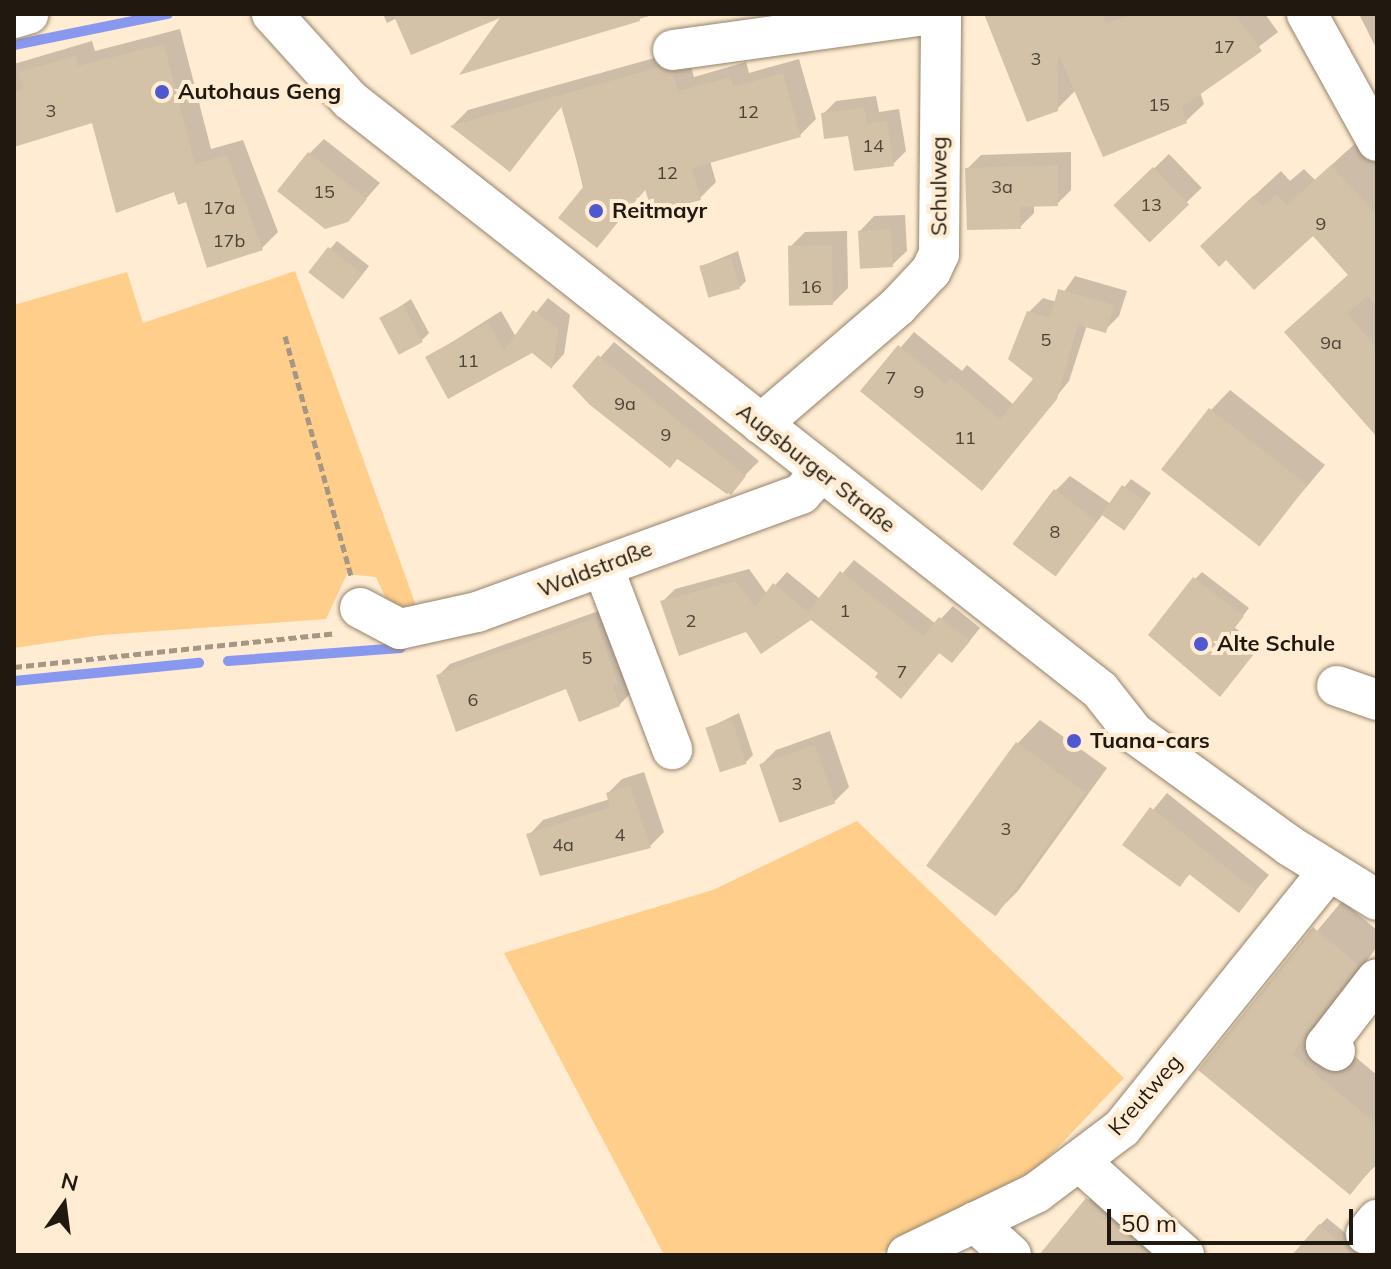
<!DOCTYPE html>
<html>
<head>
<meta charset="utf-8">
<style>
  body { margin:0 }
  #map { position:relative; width:1391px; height:1269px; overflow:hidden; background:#ffecd2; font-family:Mulish,sans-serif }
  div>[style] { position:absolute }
  .green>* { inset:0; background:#fece8a }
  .shadow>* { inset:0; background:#0003; transform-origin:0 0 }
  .stream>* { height:10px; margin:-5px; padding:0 5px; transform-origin:5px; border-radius:5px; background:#8898ef }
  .building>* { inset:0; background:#d3c1a8; transform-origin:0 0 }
  .path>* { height:5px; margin-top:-2.5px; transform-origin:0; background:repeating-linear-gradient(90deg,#a59783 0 8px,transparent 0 12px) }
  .roads { filter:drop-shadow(0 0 2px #94836c) drop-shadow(0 0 2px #94836c) }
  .minor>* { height:40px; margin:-20px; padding:0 20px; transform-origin:20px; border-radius:20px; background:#fff }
  .dots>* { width:22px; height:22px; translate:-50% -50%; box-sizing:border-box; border:4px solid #ffecd2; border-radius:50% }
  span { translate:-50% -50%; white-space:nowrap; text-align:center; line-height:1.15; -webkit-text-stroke:8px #ffecd2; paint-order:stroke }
  .number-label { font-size:18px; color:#4d4336 }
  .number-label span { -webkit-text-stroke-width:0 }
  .poi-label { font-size:22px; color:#201910; font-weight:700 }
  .left { translate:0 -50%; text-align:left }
  .street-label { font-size:22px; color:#201910 }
  .frame { position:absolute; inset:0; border:16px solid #201910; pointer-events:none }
  .north { position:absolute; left:24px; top:1165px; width:80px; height:80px; -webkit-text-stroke:6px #ffecd2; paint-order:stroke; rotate:14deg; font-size:22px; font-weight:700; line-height:32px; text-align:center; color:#201910 }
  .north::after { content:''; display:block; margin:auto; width:28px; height:36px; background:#201910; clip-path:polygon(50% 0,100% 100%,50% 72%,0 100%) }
  .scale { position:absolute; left:1107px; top:1209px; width:246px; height:36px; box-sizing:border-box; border:4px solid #201910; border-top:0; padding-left:10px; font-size:24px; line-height:28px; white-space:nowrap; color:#201910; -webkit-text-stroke:6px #ffecd2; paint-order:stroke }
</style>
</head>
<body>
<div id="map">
  <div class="green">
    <i style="clip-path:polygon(295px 271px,418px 611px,400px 629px,376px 577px,347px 574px,326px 619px,102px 635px,14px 648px,14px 305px,127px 272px,143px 323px)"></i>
    <i style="clip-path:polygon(857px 821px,1124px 1078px,1039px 1167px,877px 1255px,664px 1255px,504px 953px,713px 890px)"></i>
  </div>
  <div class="shadow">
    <i style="clip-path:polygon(383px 14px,504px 14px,397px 18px,387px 23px)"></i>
    <i style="clip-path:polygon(604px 14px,656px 14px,608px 28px)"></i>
    <i style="clip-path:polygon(986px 14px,1265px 14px,1278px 32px,1200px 92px,1204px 104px,1186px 121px,1076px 90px,1057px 109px)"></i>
    <i style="clip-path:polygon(1359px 14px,1377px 14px,1377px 50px)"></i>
    <i style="clip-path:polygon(180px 29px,211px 149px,243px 140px,278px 232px,262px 248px,187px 200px,93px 121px,14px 145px,14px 64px,92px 41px,95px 51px)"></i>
    <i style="clip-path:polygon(676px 52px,688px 57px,694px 77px,746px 62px,749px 73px,799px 59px,816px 119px,800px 135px,710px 161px,716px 182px,700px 198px,647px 188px,597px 245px,563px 105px,509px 169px,453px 125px,468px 110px)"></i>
    <i style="clip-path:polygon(876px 96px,879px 112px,899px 109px,906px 151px,893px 164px,823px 114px,836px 101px)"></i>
    <i style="clip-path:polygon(324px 139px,380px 183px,347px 220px,309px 154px)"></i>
    <i style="clip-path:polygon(1359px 140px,1377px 160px,1377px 434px,1287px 332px,1349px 274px,1313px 233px,1229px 219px,1281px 171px,1290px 181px,1304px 169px,1315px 180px)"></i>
    <i style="clip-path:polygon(1071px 152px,1071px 190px,1057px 204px,1034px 205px,1034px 213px,1020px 227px,967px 169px,981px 155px)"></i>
    <i style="left:1169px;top:154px;width:47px;height:74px;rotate:46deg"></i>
    <i style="clip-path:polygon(905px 215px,907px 251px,892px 265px,860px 231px,874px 216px)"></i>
    <i style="clip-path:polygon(847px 231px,848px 288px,833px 303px,790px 247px,805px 232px)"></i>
    <i style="clip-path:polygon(337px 241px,369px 266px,350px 290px,311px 271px)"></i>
    <i style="clip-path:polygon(738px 251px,746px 281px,739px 288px,702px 266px)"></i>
    <i style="clip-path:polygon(1075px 276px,1127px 291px,1119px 316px,1105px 330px,1087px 325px,1069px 381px,982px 488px,863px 391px,914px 332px,962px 371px,967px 365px,1014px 405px,1036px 379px,1029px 312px,1043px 298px,1057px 302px)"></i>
    <i style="clip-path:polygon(548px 298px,570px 315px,564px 354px,552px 367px,532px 351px,427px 358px,501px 311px,516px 337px)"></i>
    <i style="clip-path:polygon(411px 299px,429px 333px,422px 340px,381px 319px)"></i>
    <i style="clip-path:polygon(614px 342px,759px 461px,727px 494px,575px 386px)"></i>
    <i style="clip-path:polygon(1230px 390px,1325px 465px,1259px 543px,1211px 410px)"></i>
    <i style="clip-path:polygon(1070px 476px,1111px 504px,1131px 479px,1151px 493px,1131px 521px,1104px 513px,1057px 573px,1055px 491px)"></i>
    <i style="clip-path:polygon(854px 560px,936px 624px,953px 606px,980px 628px,964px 648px,941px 651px,901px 697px,881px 673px,811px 618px,747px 630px,662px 602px,675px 589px,749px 569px,767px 594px,787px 572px,820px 599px)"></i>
    <i style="clip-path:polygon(1202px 572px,1249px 608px,1234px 627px,1259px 646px,1227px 688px,1195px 579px)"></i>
    <i style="clip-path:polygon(607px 608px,631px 693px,619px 705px,567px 686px,438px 676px,450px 664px)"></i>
    <i style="clip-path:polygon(739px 713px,753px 755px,746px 762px,708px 728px)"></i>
    <i style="clip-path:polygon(1040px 720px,1107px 768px,1018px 891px,995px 914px,929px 866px,1018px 743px)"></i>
    <i style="clip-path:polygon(830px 731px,849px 787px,834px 802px,761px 765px,776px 750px)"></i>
    <i style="clip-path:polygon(644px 772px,664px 832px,650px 846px,529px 835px,543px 820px,610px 799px,608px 793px,622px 779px)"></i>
    <i style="clip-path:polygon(1167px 793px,1269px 875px,1239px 910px,1191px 873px,1180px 884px,1125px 844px)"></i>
    <i style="clip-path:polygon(1342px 901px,1377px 930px,1377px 947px,1318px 1026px,1377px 1075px,1377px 1164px,1350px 1192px,1201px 1070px)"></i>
    <i style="clip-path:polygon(1106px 1180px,1191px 1255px,1042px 1255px)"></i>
    <i style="clip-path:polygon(1327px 1218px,1372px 1255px,1314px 1255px,1320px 1225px)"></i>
  </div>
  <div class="stream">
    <i style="left:14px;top:45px;width:157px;rotate:-11.4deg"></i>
    <i style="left:228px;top:661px;width:173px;rotate:-4.3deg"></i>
    <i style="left:14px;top:681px;width:186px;rotate:-5.6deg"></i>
  </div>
  <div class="building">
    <i style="clip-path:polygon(393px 14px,639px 14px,640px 21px,459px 75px,500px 18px,411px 55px)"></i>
    <i style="clip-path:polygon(984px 14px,1102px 14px,1106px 23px,1135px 14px,1235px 14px,1262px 51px,1182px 107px,1187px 123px,1103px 157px,1058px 53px,1058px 111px,1027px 122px)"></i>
    <i style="clip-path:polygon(164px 44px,195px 164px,227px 155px,263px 250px,207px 268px,186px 202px,178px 205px,174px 192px,116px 213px,92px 123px,14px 147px,14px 92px,23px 89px,18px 72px,76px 56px,78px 66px)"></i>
    <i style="clip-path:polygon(659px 67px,673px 72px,678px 91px,730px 77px,733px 87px,783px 73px,801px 137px,692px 168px,701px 200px,652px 213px,645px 189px,597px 248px,558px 218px,584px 186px,561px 106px,510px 172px,450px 126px)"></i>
    <i style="clip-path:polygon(864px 107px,867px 124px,887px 120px,894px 166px,854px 171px,848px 136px,824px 139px,821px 113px)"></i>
    <i style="clip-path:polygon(308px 152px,367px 199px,348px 222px,325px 229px,277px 191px)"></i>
    <i style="clip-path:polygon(1058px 165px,1058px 206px,1020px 207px,1021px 229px,967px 230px,965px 168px)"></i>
    <i style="clip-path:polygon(1331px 165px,1377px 215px,1377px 307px,1367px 296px,1347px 314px,1377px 348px,1377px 437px,1284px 332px,1348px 275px,1313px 236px,1254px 290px,1226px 260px,1219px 267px,1200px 246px,1253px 196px,1263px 206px,1276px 194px,1287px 205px)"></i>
    <i style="left:1153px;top:167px;width:52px;height:55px;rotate:46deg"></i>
    <i style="left:891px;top:229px;width:38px;height:33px;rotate:87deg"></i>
    <i style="left:832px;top:245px;width:60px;height:44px;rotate:89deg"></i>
    <i style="left:328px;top:247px;width:44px;height:32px;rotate:38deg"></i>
    <i style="left:731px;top:257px;width:33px;height:33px;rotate:74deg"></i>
    <i style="clip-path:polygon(1058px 289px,1114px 305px,1106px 333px,1078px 325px,1057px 399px,982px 491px,860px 391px,898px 345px,946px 384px,951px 378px,1000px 419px,1033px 379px,1008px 359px,1027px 311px,1050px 318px)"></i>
    <i style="left:403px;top:305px;width:42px;height:27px;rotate:62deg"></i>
    <i style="clip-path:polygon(533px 310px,559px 329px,552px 369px,532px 353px,448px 399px,425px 357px,488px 322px,504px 351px)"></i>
    <i style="clip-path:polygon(598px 355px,746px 476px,731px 495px,678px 458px,670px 468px,590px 405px,572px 386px)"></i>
    <i style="left:1209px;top:408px;width:125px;height:78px;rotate:38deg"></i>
    <i style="left:1122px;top:485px;width:28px;height:36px;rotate:35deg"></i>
    <i style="left:1054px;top:489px;width:54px;height:69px;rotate:37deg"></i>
    <i style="clip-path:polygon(840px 571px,923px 636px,939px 617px,970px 641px,952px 663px,939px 653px,901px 699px,875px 677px,878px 673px,811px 620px,761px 654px,746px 632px,679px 656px,660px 601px,736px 581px,755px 607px,773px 583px,808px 612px)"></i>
    <i style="clip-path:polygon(1193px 577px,1244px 616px,1229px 635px,1254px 654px,1220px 697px,1148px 635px)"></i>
    <i style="clip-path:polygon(595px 618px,618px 683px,613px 685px,620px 706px,579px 722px,566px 689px,456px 732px,436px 675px)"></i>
    <i style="left:732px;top:719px;width:47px;height:28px;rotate:72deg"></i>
    <i style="left:1016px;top:742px;width:86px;height:153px;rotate:36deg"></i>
    <i style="left:815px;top:745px;width:62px;height:59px;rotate:71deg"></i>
    <i style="clip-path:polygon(630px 785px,651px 848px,540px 876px,526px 834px,610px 807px,606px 793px)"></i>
    <i style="clip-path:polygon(1150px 807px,1256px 891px,1239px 913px,1189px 874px,1180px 887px,1122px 845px)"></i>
    <i style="clip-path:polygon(1313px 927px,1359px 965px,1292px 1054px,1377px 1124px,1377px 1162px,1350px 1195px,1198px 1070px)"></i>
    <i style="clip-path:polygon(1086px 1198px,1150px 1255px,1039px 1255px)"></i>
    <i style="clip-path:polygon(1319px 1224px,1351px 1252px,1356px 1255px,1292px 1255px)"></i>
  </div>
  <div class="path">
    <i style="left:285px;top:336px;width:249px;rotate:74.6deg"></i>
    <i style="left:14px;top:667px;width:323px;rotate:-6deg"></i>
  </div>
  <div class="roads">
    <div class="minor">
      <i style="left:272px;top:14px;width:116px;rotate:47.8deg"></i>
      <i style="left:350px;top:100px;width:954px;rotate:38.19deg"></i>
      <i style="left:1100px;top:690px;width:55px;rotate:51.7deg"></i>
      <i style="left:1134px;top:733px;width:193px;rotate:35.9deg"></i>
      <i style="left:1290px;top:846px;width:102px;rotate:31.8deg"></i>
      <i style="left:1307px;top:14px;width:145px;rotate:61.1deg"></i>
      <i style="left:14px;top:18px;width:15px;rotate:-16deg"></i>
      <i style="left:673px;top:50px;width:262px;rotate:-7.9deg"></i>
      <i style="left:761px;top:424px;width:181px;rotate:-40.7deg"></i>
      <i style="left:898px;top:306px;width:48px;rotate:-46.7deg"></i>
      <i style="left:931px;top:271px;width:19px;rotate:-65deg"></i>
      <i style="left:939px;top:254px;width:240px;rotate:-89.5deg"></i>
      <i style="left:603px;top:567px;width:195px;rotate:69.2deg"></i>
      <i style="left:360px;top:608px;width:45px;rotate:27.7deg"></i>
      <i style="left:400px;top:629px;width:79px;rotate:-12.4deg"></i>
      <i style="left:477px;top:612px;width:345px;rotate:-20deg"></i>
      <i style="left:801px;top:494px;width:31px;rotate:-48deg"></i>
      <i style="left:1337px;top:686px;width:42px;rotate:19.3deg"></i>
      <i style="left:1335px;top:1051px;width:11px;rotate:-146deg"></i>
      <i style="left:1326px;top:1045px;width:83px;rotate:-52.3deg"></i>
      <i style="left:1079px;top:1161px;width:141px;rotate:41.8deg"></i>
      <i style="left:975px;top:1222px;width:49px;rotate:42.5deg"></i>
      <i style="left:1366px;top:1234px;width:18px;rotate:-52deg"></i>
      <i style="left:907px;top:1255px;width:143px;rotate:-25.7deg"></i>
      <i style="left:1036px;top:1193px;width:108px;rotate:-37.1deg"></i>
      <i style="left:1122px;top:1128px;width:330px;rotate:-51.2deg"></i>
    </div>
  </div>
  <div class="dots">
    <i style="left:162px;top:92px;background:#4f59cf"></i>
    <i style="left:596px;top:211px;background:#4f59cf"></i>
    <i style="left:1201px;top:644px;background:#4f59cf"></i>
    <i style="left:1074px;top:741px;background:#4f59cf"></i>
  </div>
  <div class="number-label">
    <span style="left:1224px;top:47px">17</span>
    <span style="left:1036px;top:59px">3</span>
    <span style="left:1159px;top:105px">15</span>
    <span style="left:51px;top:111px">3</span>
    <span style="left:748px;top:112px">12</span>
    <span style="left:873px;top:146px">14</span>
    <span style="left:667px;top:173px">12</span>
    <span style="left:1002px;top:187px">3a</span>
    <span style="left:324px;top:192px">15</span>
    <span style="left:1151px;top:205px">13</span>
    <span style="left:219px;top:208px">17a</span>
    <span style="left:1321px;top:224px">9</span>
    <span style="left:229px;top:241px">17b</span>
    <span style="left:811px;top:287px">16</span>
    <span style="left:1046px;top:340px">5</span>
    <span style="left:1331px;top:343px">9a</span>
    <span style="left:468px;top:361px">11</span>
    <span style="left:891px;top:378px">7</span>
    <span style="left:919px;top:392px">9</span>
    <span style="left:625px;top:404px">9a</span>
    <span style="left:666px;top:435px">9</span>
    <span style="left:965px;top:438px">11</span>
    <span style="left:1055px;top:532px">8</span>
    <span style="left:845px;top:611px">1</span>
    <span style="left:691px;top:621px">2</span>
    <span style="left:587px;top:658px">5</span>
    <span style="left:902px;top:672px">7</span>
    <span style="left:473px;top:700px">6</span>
    <span style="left:797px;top:784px">3</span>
    <span style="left:1006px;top:829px">3</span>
    <span style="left:620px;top:835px">4</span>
    <span style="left:563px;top:845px">4a</span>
  </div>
  <div class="poi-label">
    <span class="left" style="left:178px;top:92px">Autohaus Geng</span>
    <span class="left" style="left:612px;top:211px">Reitmayr</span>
    <span class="left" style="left:1217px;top:644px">Alte Schule</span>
    <span class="left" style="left:1090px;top:741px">Tuana-cars</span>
  </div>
  <div class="street-label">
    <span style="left:939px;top:186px;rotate:-90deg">Schulweg</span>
    <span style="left:816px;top:468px;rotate:38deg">Augsburger Straße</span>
    <span style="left:595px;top:569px;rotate:-21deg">Waldstraße</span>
    <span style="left:1145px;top:1095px;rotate:-49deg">Kreutweg</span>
  </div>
  <div class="frame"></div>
  <div class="north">N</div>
  <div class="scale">50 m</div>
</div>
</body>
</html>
